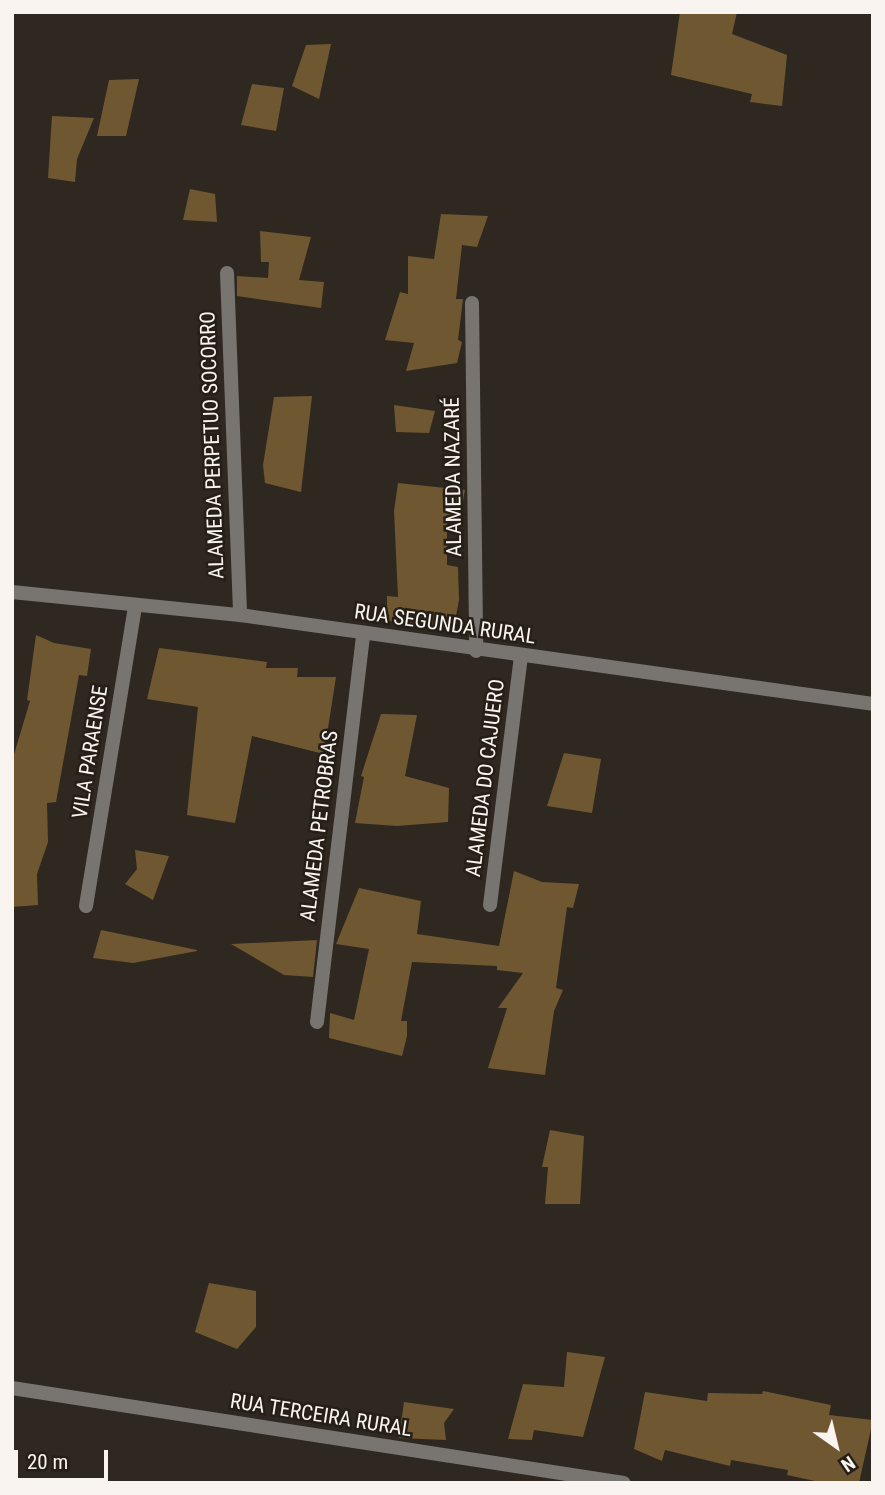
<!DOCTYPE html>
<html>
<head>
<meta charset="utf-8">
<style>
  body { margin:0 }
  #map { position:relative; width:885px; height:1495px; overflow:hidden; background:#2f2820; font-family:"Roboto Condensed",sans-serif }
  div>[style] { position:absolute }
  .building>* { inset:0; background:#6f5831 }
  .minor>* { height:14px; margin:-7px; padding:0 7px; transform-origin:7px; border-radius:7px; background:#787470 }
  span { translate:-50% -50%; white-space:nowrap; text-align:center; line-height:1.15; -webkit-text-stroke:5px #251f17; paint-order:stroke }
  .street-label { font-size:21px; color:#f9f4ef }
  .frame { position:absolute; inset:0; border:14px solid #f9f4ef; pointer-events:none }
  .north { position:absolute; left:801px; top:1411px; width:70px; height:70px; -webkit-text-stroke:5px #251f17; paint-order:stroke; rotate:146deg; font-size:19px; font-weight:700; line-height:28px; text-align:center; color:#f9f4ef }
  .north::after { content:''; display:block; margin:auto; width:24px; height:32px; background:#f9f4ef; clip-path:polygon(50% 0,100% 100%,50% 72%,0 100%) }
  .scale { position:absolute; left:14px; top:1450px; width:94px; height:32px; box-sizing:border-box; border:4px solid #f9f4ef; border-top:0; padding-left:9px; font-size:21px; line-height:24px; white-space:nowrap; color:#f9f4ef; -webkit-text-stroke:5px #251f17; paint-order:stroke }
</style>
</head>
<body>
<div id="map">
  <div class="building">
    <i style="clip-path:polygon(680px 12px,737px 12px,732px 34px,787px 55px,782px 106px,750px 102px,752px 94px,671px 75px)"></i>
    <i style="clip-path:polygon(331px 44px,319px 99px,292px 86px,306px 45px)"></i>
    <i style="clip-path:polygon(139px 79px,126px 136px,97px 136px,109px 80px)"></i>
    <i style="clip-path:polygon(252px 84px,284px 88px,276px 131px,241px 125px)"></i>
    <i style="clip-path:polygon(52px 116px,94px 118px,77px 159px,75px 182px,48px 178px)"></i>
    <i style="clip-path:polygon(190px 189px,215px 194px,217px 222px,183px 220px)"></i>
    <i style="clip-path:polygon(441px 214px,488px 216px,477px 247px,462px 245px,456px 299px,463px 299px,458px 340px,462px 342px,457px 363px,406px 371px,414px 343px,385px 340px,400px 292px,408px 294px,408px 256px,434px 259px)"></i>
    <i style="clip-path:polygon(260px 231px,311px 237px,299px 280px,324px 282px,321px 308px,237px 296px,237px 276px,268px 278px,269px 262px,261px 262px)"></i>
    <i style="clip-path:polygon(312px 396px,301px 492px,265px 483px,263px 465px,274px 397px)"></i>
    <i style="clip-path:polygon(394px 405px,435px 411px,429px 433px,396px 432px)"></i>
    <i style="clip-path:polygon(398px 483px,465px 490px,460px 517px,447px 516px,447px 565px,458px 567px,459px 600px,454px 627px,387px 621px,387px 596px,398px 597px,394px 511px)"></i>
    <i style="clip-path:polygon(36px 635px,54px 643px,91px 649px,87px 676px,79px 675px,56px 802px,47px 803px,48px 842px,37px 874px,38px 905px,12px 907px,12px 761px,30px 701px,27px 700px)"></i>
    <i style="clip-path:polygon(159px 648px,267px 662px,266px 668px,298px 668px,297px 677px,336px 677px,324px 754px,252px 736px,235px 823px,187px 815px,198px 707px,147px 699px)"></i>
    <i style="clip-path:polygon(381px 714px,417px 715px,405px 776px,449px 788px,448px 822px,397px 826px,355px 823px,364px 777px,361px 776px)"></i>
    <i style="clip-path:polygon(564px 753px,601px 759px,592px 813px,547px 806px)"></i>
    <i style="clip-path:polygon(135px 850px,169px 856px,153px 900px,125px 884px,137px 869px)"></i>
    <i style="clip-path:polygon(514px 871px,542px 882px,579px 884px,573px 908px,567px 907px,556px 988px,563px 990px,554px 1011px,545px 1075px,488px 1068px,507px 1008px,498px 1008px,523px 973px,497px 970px,497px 966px,412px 962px,401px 1021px,407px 1021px,407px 1036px,402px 1056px,329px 1038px,330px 1013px,354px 1020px,369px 949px,336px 944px,359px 888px,421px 901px,417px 934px,499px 946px)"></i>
    <i style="clip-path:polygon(101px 930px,197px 950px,197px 951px,133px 963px,93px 958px)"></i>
    <i style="clip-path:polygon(317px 940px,313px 977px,284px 975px,231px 944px)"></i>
    <i style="clip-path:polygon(550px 1130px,584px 1136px,580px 1204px,545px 1204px,548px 1167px,542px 1167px)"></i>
    <i style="clip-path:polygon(209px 1283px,256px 1291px,256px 1327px,237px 1349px,195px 1332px)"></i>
    <i style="clip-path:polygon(567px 1352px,605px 1357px,583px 1437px,534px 1430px,532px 1440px,508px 1439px,523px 1384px,564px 1387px)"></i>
    <i style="clip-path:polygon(763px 1391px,831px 1405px,829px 1415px,873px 1420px,859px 1483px,824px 1483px,787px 1475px,788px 1470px,731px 1460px,730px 1466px,665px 1450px,662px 1461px,634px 1449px,645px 1392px,707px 1401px,708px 1393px,762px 1394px)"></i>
    <i style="clip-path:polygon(404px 1402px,454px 1409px,444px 1423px,446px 1440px,399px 1438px)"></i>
  </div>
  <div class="minor">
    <i style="left:227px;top:273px;width:342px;rotate:87.8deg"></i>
    <i style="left:472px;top:303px;width:348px;rotate:89.3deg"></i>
    <i style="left:12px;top:592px;width:229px;rotate:5.8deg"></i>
    <i style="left:240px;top:615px;width:639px;rotate:8deg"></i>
    <i style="left:490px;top:905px;width:252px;rotate:-82.9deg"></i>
    <i style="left:86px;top:906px;width:304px;rotate:-80.7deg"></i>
    <i style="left:317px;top:1022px;width:390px;rotate:-83.2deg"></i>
    <i style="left:12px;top:1388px;width:619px;rotate:8.82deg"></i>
  </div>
  <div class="street-label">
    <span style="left:212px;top:445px;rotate:-92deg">ALAMEDA PERPETUO SOCORRO</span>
    <span style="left:453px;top:477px;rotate:-91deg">ALAMEDA NAZARÉ</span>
    <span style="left:445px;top:624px;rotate:8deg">RUA SEGUNDA RURAL</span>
    <span style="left:90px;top:752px;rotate:-81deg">VILA PARAENSE</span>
    <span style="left:485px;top:778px;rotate:-83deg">ALAMEDA DO CAJUERO</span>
    <span style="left:319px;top:826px;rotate:-83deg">ALAMEDA PETROBRAS</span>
    <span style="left:321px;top:1415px;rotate:9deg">RUA TERCEIRA RURAL</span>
  </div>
  <div class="frame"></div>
  <div class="north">N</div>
  <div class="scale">20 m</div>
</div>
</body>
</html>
